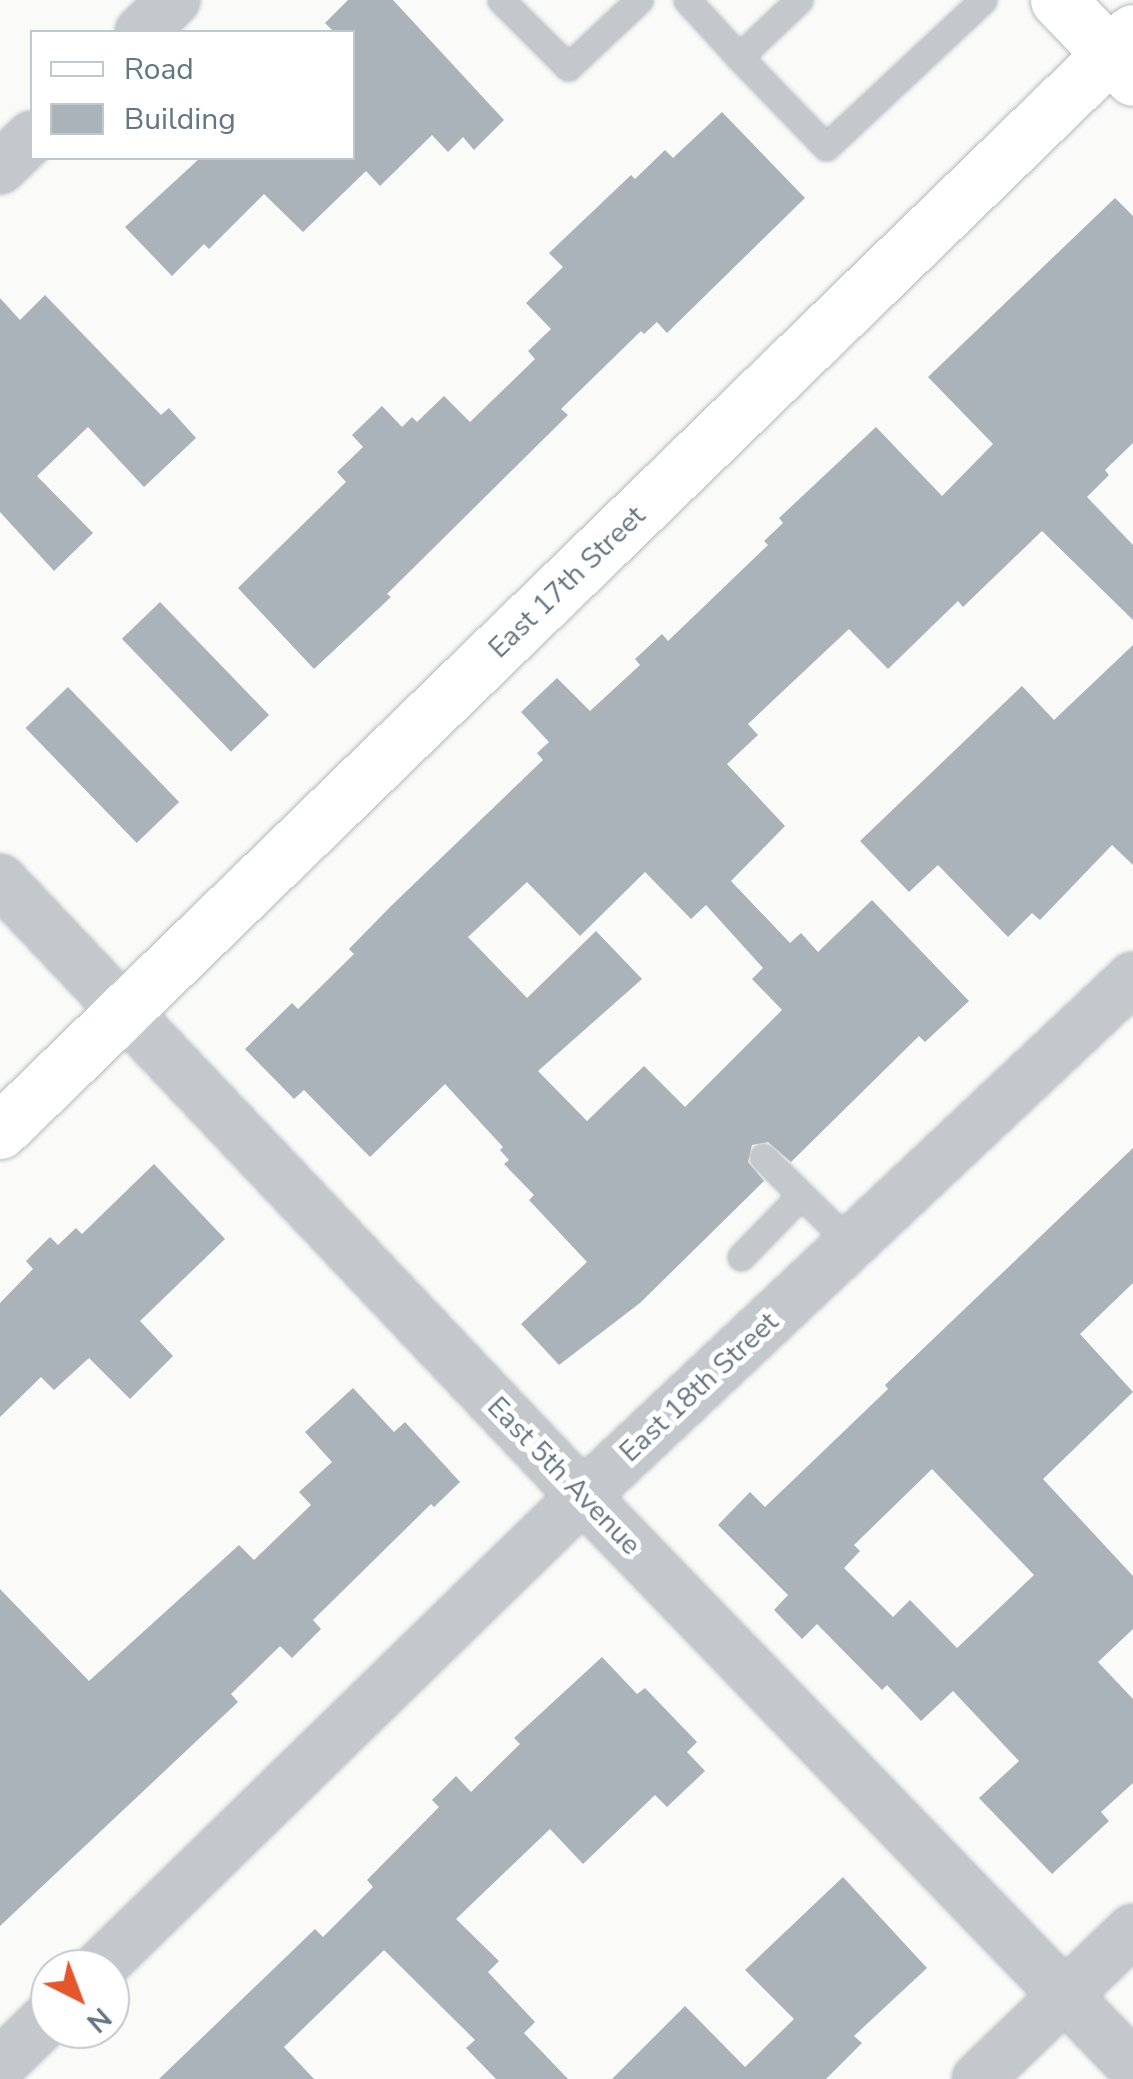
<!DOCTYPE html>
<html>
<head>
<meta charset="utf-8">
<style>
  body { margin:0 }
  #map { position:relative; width:1133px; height:2079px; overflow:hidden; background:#fafaf8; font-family:"Nunito Sans",sans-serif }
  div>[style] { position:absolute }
  .building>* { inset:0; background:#aab3b9; transform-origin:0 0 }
  .roads { filter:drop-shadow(0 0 2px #b3babf) drop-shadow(0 0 2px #b3babf) }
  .lane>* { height:25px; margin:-12.5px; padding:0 12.5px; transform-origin:12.5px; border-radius:12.5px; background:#c3c8cc }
  .street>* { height:50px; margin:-25px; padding:0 25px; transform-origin:25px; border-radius:25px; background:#c3c8cc }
  .secondary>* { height:55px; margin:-27.5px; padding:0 27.5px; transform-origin:27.5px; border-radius:27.5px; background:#fff }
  span { translate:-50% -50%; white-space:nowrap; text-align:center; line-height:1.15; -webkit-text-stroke:10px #fff; paint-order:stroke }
  .street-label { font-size:28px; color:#657683 }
  .legend { position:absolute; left:30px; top:30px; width:325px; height:130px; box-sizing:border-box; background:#fff; border:2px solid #c1c8cd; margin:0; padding:12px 18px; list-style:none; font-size:30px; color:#657683 }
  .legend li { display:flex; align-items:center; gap:20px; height:50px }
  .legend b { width:50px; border:2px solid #c1c8cd }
  .north { position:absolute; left:30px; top:1949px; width:100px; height:100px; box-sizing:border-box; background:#fff; border:2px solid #c1c8cd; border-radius:50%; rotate:138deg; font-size:28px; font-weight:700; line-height:40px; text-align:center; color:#657683 }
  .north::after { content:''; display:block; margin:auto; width:35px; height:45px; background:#e4572e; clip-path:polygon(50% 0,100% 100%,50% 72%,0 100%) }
</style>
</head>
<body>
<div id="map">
  <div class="building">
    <i style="clip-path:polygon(348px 0,393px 0,504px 120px,474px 150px,463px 137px,448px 152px,432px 135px,380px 186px,366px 171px,303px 232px,264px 194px,209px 249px,204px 244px,172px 276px,125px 227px,200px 158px,353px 158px,352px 32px,334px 32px,325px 23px)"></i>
    <i style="clip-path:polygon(722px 112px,805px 198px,667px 333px,657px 322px,644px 334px,641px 331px,561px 409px,568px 415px,387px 594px,391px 597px,314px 669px,238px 588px,346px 482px,337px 472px,363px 447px,352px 435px,382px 406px,402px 427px,412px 417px,417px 422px,444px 396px,470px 422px,535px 359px,528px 351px,551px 329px,526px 303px,563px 267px,549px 253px,631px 175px,635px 179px,665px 150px,673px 158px)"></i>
    <i style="clip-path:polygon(evenodd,1115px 198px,1133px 216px,1133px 443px,1105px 470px,1109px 475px,1087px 497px,1133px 545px,1133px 620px,1042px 531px,963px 607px,958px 601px,888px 669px,849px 629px,748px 724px,758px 735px,727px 764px,785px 826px,731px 881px,790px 943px,801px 933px,818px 952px,872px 900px,969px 1001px,925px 1042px,919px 1036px,791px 1162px,768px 1142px,752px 1145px,748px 1162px,764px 1181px,640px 1303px,559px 1365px,521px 1324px,587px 1262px,529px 1200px,534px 1195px,504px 1164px,509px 1160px,500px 1150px,503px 1147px,445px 1084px,370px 1157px,304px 1090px,294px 1099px,245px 1049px,292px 1003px,298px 1009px,354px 954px,349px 949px,391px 906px,543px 760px,537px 753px,549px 742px,521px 712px,557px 678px,590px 711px,640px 665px,635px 659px,662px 634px,668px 641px,768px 545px,764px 541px,783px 523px,779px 518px,876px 427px,942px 496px,993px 444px,928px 377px,1115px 198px,645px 872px,691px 919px,706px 905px,763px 968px,752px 979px,782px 1010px,685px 1107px,644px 1066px,587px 1121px,538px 1071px,642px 979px,596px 931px,527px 998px,468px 937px,527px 882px,580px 936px,645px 872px)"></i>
    <i style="clip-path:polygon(45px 295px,161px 415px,169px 408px,196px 438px,144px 487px,88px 427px,37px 476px,93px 533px,54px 571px,0 512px,0 298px,20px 320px)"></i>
    <i style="left:160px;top:602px;width:157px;height:53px;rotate:46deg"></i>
    <i style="clip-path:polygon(1133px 645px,1133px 865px,1112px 845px,1040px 920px,1032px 913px,1008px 937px,938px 865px,909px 892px,860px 841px,1022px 686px,1054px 720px)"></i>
    <i style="left:68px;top:687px;width:160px;height:59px;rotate:46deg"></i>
    <i style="clip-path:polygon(evenodd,1133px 1148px,1133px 1283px,1080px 1334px,1133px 1392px,1043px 1479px,1133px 1576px,1133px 1629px,1098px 1662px,1133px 1699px,1133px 1783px,1101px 1812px,1109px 1821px,1052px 1874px,979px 1798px,1019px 1761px,953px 1691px,921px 1721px,887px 1685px,882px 1690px,817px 1624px,802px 1639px,774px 1610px,788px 1595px,718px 1525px,750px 1492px,765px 1507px,888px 1389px,885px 1385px,1133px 1148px,932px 1469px,1034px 1575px,957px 1648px,910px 1600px,893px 1617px,844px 1568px,860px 1551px,854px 1545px,932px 1469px)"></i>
    <i style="clip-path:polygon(154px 1164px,225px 1239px,140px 1321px,173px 1356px,130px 1399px,89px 1358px,54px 1390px,41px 1377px,0 1417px,0 1303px,33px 1269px,26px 1261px,50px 1237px,58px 1245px,76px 1228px,82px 1234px)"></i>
    <i style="clip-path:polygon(353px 1388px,394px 1432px,405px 1422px,460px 1482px,434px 1507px,431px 1504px,313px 1620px,321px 1629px,292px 1658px,280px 1646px,231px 1694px,238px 1702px,0 1926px,0 1589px,89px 1681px,239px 1545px,254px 1560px,311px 1505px,299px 1492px,332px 1462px,305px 1432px)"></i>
    <i style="clip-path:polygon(602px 1657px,637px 1694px,645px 1688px,697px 1742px,687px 1752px,705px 1771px,667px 1807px,655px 1795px,583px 1864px,550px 1829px,456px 1919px,499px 1961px,488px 1972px,535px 2022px,524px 2033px,568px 2079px,496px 2079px,466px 2048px,475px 2040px,384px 1950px,284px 2047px,314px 2079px,159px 2079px,315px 1929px,323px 1937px,373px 1887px,367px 1880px,439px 1807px,432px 1800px,456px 1776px,471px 1792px,520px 1744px,514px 1738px)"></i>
    <i style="clip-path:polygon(843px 1877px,927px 1968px,854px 2036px,862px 2043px,826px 2079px,612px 2079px,685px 2006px,745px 2067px,794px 2019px,745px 1970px)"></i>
  </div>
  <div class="roads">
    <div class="lane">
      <i style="left:501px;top:0;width:95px;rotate:45deg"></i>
      <i style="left:568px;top:67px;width:98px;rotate:-43.3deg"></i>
      <i style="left:687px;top:0;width:77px;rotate:47.6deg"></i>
      <i style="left:739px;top:57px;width:83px;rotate:-43.5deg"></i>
      <i style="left:739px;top:57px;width:125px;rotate:46deg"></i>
      <i style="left:826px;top:147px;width:215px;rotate:-43.1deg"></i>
      <i style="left:763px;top:1157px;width:124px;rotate:44.7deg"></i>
      <i style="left:741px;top:1257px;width:86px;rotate:-45.9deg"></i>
    </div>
    <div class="street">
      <i style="left:141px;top:32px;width:46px;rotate:-44.1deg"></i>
      <i style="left:0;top:168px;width:45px;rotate:-44.1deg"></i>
      <i style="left:0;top:880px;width:848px;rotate:46.58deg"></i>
      <i style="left:583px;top:1496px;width:792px;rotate:46.02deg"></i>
      <i style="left:98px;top:1969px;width:677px;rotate:-44.28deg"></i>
      <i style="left:583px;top:1496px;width:756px;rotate:-43.28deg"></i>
      <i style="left:0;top:2065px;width:70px;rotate:-44.4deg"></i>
      <i style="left:978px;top:2079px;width:215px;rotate:-43.9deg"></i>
    </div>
    <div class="secondary">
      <i style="left:1058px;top:0;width:108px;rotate:46.1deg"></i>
      <i style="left:0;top:1131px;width:1578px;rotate:-44.13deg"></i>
    </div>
  </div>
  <div class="street-label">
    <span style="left:567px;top:582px;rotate:-44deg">East 17th Street</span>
    <span style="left:699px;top:1387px;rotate:-43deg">East 18th Street</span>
    <span style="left:564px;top:1476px;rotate:46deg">East 5th Avenue</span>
  </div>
  <ul class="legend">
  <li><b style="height:12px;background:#fff"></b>Road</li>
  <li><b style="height:28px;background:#aab3b9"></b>Building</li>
  </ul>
  <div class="north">N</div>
</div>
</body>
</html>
